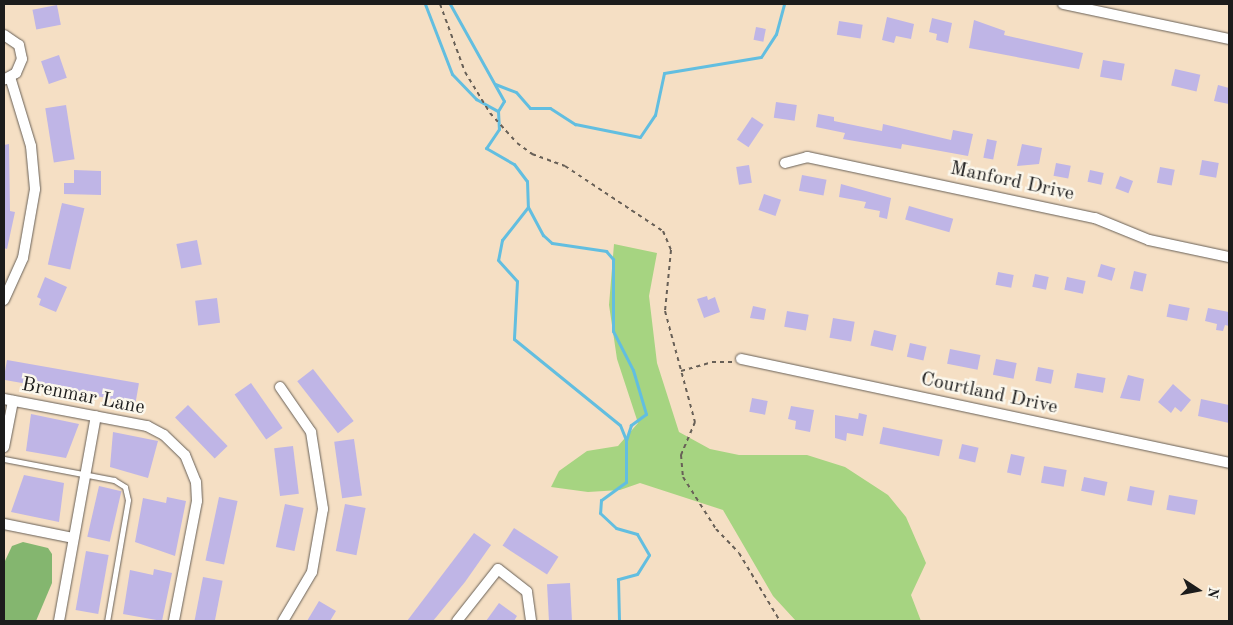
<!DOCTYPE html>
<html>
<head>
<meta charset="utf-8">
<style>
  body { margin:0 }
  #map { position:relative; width:1233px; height:625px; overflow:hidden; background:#f5dfc4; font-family:"Old Standard TT",serif }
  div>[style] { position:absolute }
  .green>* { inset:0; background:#a6d481 }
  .forest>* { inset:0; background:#84b66f }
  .stream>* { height:3px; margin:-1.5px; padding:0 1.5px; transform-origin:1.5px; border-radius:1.5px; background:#62bee0 }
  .building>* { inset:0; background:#bfb5e6; transform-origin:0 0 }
  .path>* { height:2px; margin-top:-1px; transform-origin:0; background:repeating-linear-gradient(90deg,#686057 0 4px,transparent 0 8px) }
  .roads { filter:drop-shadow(0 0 1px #686057) drop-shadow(0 0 1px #686057) }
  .service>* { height:5px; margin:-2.5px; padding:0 2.5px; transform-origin:2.5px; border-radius:2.5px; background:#fff }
  .minor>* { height:10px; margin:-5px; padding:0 5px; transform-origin:5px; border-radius:5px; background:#fff }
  span { translate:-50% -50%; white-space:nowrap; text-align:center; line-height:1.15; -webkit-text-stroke:5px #fbf7ec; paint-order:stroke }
  .street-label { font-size:20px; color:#1c1c1c }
  .frame { position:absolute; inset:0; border:5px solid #1c1c1c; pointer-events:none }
  .north { position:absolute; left:1173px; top:565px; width:50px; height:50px; -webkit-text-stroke:4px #fbf7ec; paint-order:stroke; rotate:101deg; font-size:14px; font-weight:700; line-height:20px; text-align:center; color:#1c1c1c }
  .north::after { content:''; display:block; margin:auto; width:18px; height:22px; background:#1c1c1c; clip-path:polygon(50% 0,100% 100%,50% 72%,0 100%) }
</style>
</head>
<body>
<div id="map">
  <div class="green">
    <i style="clip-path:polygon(614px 244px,657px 253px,649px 296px,657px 363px,679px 432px,710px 449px,739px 455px,807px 455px,845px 467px,888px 495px,906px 517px,926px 563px,911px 595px,921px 621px,796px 621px,773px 596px,723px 510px,640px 483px,620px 490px,588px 492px,551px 487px,559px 471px,587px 451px,618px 446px,638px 423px,617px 359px,609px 305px)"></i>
  </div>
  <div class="forest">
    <i style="clip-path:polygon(23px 542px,48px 548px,52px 554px,52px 583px,36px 621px,4px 621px,4px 563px,12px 546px)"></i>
  </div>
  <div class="stream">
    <i style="left:425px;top:4px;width:75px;rotate:68.9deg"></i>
    <i style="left:452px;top:74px;width:35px;rotate:46deg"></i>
    <i style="left:476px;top:99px;width:25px;rotate:29deg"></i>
    <i style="left:498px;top:111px;width:18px;rotate:87deg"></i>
    <i style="left:499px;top:129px;width:23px;rotate:124deg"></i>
    <i style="left:486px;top:148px;width:32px;rotate:30deg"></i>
    <i style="left:514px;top:164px;width:21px;rotate:53deg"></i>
    <i style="left:527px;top:181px;width:26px;rotate:88deg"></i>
    <i style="left:528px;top:207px;width:32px;rotate:62deg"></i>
    <i style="left:543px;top:235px;width:12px;rotate:42deg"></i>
    <i style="left:552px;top:243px;width:55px;rotate:8.4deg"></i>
    <i style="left:606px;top:251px;width:11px;rotate:49deg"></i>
    <i style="left:613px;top:259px;width:72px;rotate:90deg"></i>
    <i style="left:613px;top:331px;width:44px;rotate:62.9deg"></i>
    <i style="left:633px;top:370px;width:46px;rotate:73.5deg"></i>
    <i style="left:646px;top:414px;width:19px;rotate:144deg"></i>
    <i style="left:631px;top:425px;width:16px;rotate:108deg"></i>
    <i style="left:450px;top:4px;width:111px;rotate:60.9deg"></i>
    <i style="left:504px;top:101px;width:12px;rotate:121deg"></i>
    <i style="left:495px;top:84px;width:22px;rotate:21deg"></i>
    <i style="left:516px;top:92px;width:21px;rotate:49deg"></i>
    <i style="left:530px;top:108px;width:20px"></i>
    <i style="left:550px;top:108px;width:30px;rotate:33deg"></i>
    <i style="left:575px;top:124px;width:66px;rotate:11.3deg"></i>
    <i style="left:640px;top:137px;width:27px;rotate:-56deg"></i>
    <i style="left:655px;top:115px;width:43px;rotate:-77.9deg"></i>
    <i style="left:664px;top:73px;width:98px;rotate:-9.4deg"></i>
    <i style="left:761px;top:57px;width:27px;rotate:-57deg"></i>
    <i style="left:776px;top:34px;width:31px;rotate:-75deg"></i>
    <i style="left:528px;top:207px;width:42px;rotate:128.2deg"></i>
    <i style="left:502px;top:240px;width:20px;rotate:101deg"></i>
    <i style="left:498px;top:260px;width:28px;rotate:48deg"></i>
    <i style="left:517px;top:281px;width:58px;rotate:93deg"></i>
    <i style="left:514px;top:339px;width:136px;rotate:39.1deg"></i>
    <i style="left:620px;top:425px;width:16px;rotate:68deg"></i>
    <i style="left:626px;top:440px;width:42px;rotate:90deg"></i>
    <i style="left:626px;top:482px;width:31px;rotate:144deg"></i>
    <i style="left:601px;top:500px;width:13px;rotate:94deg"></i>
    <i style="left:600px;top:513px;width:22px;rotate:43deg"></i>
    <i style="left:616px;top:528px;width:22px;rotate:16deg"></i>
    <i style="left:637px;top:534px;width:24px;rotate:60deg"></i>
    <i style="left:649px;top:555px;width:22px;rotate:122deg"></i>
    <i style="left:637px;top:574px;width:20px;rotate:165deg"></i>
    <i style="left:618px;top:579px;width:42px;rotate:88.6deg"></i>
  </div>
  <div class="building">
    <i style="left:57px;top:5px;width:20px;height:25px;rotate:79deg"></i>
    <i style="clip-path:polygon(887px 17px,914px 24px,911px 39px,896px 36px,894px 43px,882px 40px)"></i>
    <i style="clip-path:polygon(932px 18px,952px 23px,948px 43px,936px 40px,937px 34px,929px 32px)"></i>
    <i style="clip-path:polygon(974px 20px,1005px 31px,1004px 35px,1083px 53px,1079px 69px,969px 48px)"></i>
    <i style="left:839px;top:21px;width:24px;height:14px;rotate:9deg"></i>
    <i style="left:756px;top:27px;width:10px;height:13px;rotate:11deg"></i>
    <i style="left:59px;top:55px;width:24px;height:19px;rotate:71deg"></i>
    <i style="left:1103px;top:60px;width:22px;height:17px;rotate:10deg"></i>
    <i style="left:1175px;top:69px;width:26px;height:17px;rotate:13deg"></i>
    <i style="clip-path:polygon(1218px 85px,1229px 88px,1229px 104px,1214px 101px)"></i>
    <i style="left:776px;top:102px;width:21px;height:16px;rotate:8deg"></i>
    <i style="left:66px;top:105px;width:55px;height:21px;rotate:81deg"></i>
    <i style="clip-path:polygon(818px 114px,834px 117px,834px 121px,882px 131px,883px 124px,951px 140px,953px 130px,973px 134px,968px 156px,902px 144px,901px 149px,843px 139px,845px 133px,816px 127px)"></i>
    <i style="left:752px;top:117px;width:14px;height:27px;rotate:34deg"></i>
    <i style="left:987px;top:139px;width:10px;height:19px;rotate:11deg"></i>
    <i style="clip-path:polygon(9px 144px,10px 211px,15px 212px,7px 249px,4px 248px,4px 145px)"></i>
    <i style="clip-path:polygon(1022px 144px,1042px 148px,1039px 164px,1017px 166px)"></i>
    <i style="left:1202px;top:160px;width:17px;height:15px;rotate:10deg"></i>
    <i style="left:1056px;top:163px;width:15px;height:13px;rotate:11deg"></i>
    <i style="left:749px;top:165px;width:18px;height:13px;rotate:81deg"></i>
    <i style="left:1160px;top:167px;width:15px;height:16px;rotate:11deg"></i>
    <i style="clip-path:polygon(74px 170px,101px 171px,101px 195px,64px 194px,64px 183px,74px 183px)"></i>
    <i style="left:1090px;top:170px;width:14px;height:12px;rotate:12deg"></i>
    <i style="left:802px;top:175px;width:25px;height:16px;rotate:11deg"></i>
    <i style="left:1120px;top:176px;width:14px;height:13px;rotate:21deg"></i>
    <i style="clip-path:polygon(841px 184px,891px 198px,887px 219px,879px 217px,880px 211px,864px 208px,866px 202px,839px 197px)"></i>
    <i style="left:764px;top:194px;width:18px;height:17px;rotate:19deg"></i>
    <i style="left:62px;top:203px;width:23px;height:63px;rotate:13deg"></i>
    <i style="left:909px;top:206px;width:46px;height:14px;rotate:16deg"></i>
    <i style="left:197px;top:240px;width:25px;height:21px;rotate:79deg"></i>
    <i style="left:1101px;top:264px;width:15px;height:13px;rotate:16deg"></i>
    <i style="left:1134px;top:271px;width:13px;height:18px;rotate:13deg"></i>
    <i style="left:998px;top:272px;width:16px;height:13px;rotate:11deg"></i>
    <i style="left:1035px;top:274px;width:14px;height:13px;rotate:12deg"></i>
    <i style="clip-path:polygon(45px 277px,67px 287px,56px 312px,39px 305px,41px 299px,37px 297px)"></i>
    <i style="left:1067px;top:277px;width:19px;height:13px;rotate:12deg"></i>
    <i style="clip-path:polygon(707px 296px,708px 300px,715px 297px,720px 312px,704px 318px,697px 299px)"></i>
    <i style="left:217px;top:298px;width:25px;height:22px;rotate:83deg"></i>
    <i style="left:1169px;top:304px;width:21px;height:13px;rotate:11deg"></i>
    <i style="clip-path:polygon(753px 306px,766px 309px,764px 320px,750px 318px)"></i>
    <i style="clip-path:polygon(1208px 308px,1229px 312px,1229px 326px,1225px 325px,1223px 331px,1216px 330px,1217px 324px,1205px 321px)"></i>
    <i style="left:787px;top:311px;width:22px;height:16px;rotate:10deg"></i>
    <i style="left:833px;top:318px;width:22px;height:20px;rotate:10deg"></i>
    <i style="left:874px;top:330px;width:23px;height:16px;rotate:13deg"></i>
    <i style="left:910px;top:343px;width:17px;height:14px;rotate:13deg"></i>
    <i style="left:950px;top:349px;width:31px;height:15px;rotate:11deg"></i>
    <i style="left:996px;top:359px;width:21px;height:16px;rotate:11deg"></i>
    <i style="left:7px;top:360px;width:134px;height:20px;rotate:10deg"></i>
    <i style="left:1038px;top:367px;width:16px;height:14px;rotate:11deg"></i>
    <i style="left:313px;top:369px;width:66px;height:20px;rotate:52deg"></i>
    <i style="left:1077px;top:373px;width:29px;height:15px;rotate:10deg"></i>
    <i style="clip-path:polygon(1128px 375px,1144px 379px,1140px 401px,1120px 398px)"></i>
    <i style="left:251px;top:383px;width:55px;height:20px;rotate:55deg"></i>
    <i style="clip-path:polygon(1173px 384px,1191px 400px,1181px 412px,1175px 407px,1171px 413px,1158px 402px)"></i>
    <i style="left:752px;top:398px;width:16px;height:14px;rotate:11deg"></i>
    <i style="clip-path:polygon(1201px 399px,1229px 405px,1229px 423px,1198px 416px)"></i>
    <i style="left:188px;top:405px;width:57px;height:18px;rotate:46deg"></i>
    <i style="clip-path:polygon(791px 406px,814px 410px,810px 432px,795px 429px,796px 421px,788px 419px)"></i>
    <i style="clip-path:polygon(859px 413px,867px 415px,863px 436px,847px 433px,846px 441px,835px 438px,835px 415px,858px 419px)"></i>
    <i style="clip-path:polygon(31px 414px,79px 424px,66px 458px,26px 451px)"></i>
    <i style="left:883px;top:427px;width:61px;height:17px;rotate:12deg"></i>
    <i style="clip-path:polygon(113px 432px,158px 441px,148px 478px,110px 467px)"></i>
    <i style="left:354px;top:439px;width:57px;height:20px;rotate:82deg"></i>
    <i style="left:962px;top:444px;width:17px;height:15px;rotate:13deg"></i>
    <i style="left:293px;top:446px;width:48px;height:19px;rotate:83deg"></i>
    <i style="left:1011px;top:454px;width:14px;height:19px;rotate:12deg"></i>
    <i style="left:1044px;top:466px;width:23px;height:17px;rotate:10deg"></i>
    <i style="clip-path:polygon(24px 475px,64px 483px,59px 522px,11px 512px)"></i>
    <i style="left:1084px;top:477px;width:24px;height:14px;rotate:12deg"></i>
    <i style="left:99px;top:486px;width:23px;height:52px;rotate:13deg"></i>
    <i style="left:1130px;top:486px;width:25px;height:15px;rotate:11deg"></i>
    <i style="left:1169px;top:495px;width:29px;height:15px;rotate:10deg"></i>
    <i style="clip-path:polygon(167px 497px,186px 501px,175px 556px,135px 542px,143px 498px,166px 503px)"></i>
    <i style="left:219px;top:497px;width:19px;height:65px;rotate:12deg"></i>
    <i style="left:285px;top:504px;width:19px;height:44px;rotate:12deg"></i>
    <i style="left:345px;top:504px;width:21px;height:48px;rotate:11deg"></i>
    <i style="left:514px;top:528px;width:53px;height:21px;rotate:33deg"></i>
    <i style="clip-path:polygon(474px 533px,491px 545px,465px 582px,433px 621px,407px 621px)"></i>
    <i style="left:86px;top:551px;width:23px;height:60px;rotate:10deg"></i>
    <i style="clip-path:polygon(154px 569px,172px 573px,162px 621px,123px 614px,130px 570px,153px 575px)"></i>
    <i style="left:203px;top:577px;width:20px;height:45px;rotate:11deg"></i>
    <i style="left:570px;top:583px;width:38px;height:23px;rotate:87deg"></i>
    <i style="clip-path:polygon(319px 601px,336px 611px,330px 621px,307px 621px)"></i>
    <i style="clip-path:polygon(499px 603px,517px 616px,514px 621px,486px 621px)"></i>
  </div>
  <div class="path">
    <i style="left:440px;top:4px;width:72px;rotate:69.8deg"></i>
    <i style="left:465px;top:72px;width:48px;rotate:58.6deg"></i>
    <i style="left:490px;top:113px;width:40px;rotate:48deg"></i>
    <i style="left:517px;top:143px;width:19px;rotate:36deg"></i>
    <i style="left:532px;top:154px;width:35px;rotate:20deg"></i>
    <i style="left:565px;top:166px;width:118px;rotate:33.6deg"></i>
    <i style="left:663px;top:231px;width:21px;rotate:67deg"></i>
    <i style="left:671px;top:250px;width:61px;rotate:95.6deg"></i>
    <i style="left:665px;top:311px;width:115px;rotate:74.9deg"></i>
    <i style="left:695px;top:422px;width:36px;rotate:113deg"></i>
    <i style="left:681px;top:455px;width:22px;rotate:85deg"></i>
    <i style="left:683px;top:477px;width:62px;rotate:57.6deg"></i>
    <i style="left:716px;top:529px;width:33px;rotate:46deg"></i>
    <i style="left:739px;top:553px;width:79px;rotate:58.9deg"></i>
    <i style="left:681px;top:371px;width:32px;rotate:-16deg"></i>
    <i style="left:712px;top:362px;width:20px"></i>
  </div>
  <div class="roads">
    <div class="service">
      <i style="left:4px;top:459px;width:112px;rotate:10.8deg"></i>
      <i style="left:114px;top:480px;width:13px;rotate:32deg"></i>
      <i style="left:125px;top:487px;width:13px;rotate:77deg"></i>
      <i style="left:128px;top:500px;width:123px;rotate:99.8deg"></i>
    </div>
    <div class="minor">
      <i style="left:1063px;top:4px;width:170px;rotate:11.9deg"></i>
      <i style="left:4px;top:35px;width:18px;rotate:34deg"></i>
      <i style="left:19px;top:45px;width:14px;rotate:78deg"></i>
      <i style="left:22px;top:59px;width:15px;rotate:113deg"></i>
      <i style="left:16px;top:73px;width:13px;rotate:151deg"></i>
      <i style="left:785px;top:163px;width:23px;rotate:-15deg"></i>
      <i style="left:807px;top:157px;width:294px;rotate:12deg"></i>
      <i style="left:1095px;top:218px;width:58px;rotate:22.2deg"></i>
      <i style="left:1149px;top:240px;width:82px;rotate:12deg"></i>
      <i style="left:4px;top:300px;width:46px;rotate:-65.7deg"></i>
      <i style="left:23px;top:258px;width:70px;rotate:-80.1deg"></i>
      <i style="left:35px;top:189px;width:43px;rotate:-95.3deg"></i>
      <i style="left:31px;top:146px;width:72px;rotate:-106.9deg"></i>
      <i style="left:741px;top:359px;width:499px;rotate:12deg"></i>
      <i style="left:280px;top:387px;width:55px;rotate:55.4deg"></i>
      <i style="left:311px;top:432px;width:78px;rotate:81.1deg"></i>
      <i style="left:323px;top:509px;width:64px;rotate:99.9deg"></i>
      <i style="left:312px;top:572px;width:57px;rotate:120.6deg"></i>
      <i style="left:4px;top:399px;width:146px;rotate:10.7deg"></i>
      <i style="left:147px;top:426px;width:19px;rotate:28deg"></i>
      <i style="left:164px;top:435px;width:29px;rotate:44deg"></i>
      <i style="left:185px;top:455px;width:29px;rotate:68deg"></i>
      <i style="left:196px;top:482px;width:19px;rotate:87deg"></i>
      <i style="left:197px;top:501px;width:122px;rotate:100.9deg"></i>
      <i style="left:4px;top:447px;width:47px;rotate:-78.9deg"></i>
      <i style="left:4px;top:524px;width:70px;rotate:11.5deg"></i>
      <i style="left:59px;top:621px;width:208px;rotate:-79.8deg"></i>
      <i style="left:457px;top:621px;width:66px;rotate:-51.7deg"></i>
      <i style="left:498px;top:569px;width:37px;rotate:38deg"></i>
      <i style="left:527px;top:592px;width:29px;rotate:82deg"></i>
    </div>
  </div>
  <div class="street-label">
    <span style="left:1012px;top:182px;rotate:12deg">Manford Drive</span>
    <span style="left:989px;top:394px;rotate:12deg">Courtland Drive</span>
    <span style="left:83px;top:397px;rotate:11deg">Brenmar Lane</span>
  </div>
  <div class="frame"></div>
  <div class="north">N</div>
</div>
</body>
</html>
